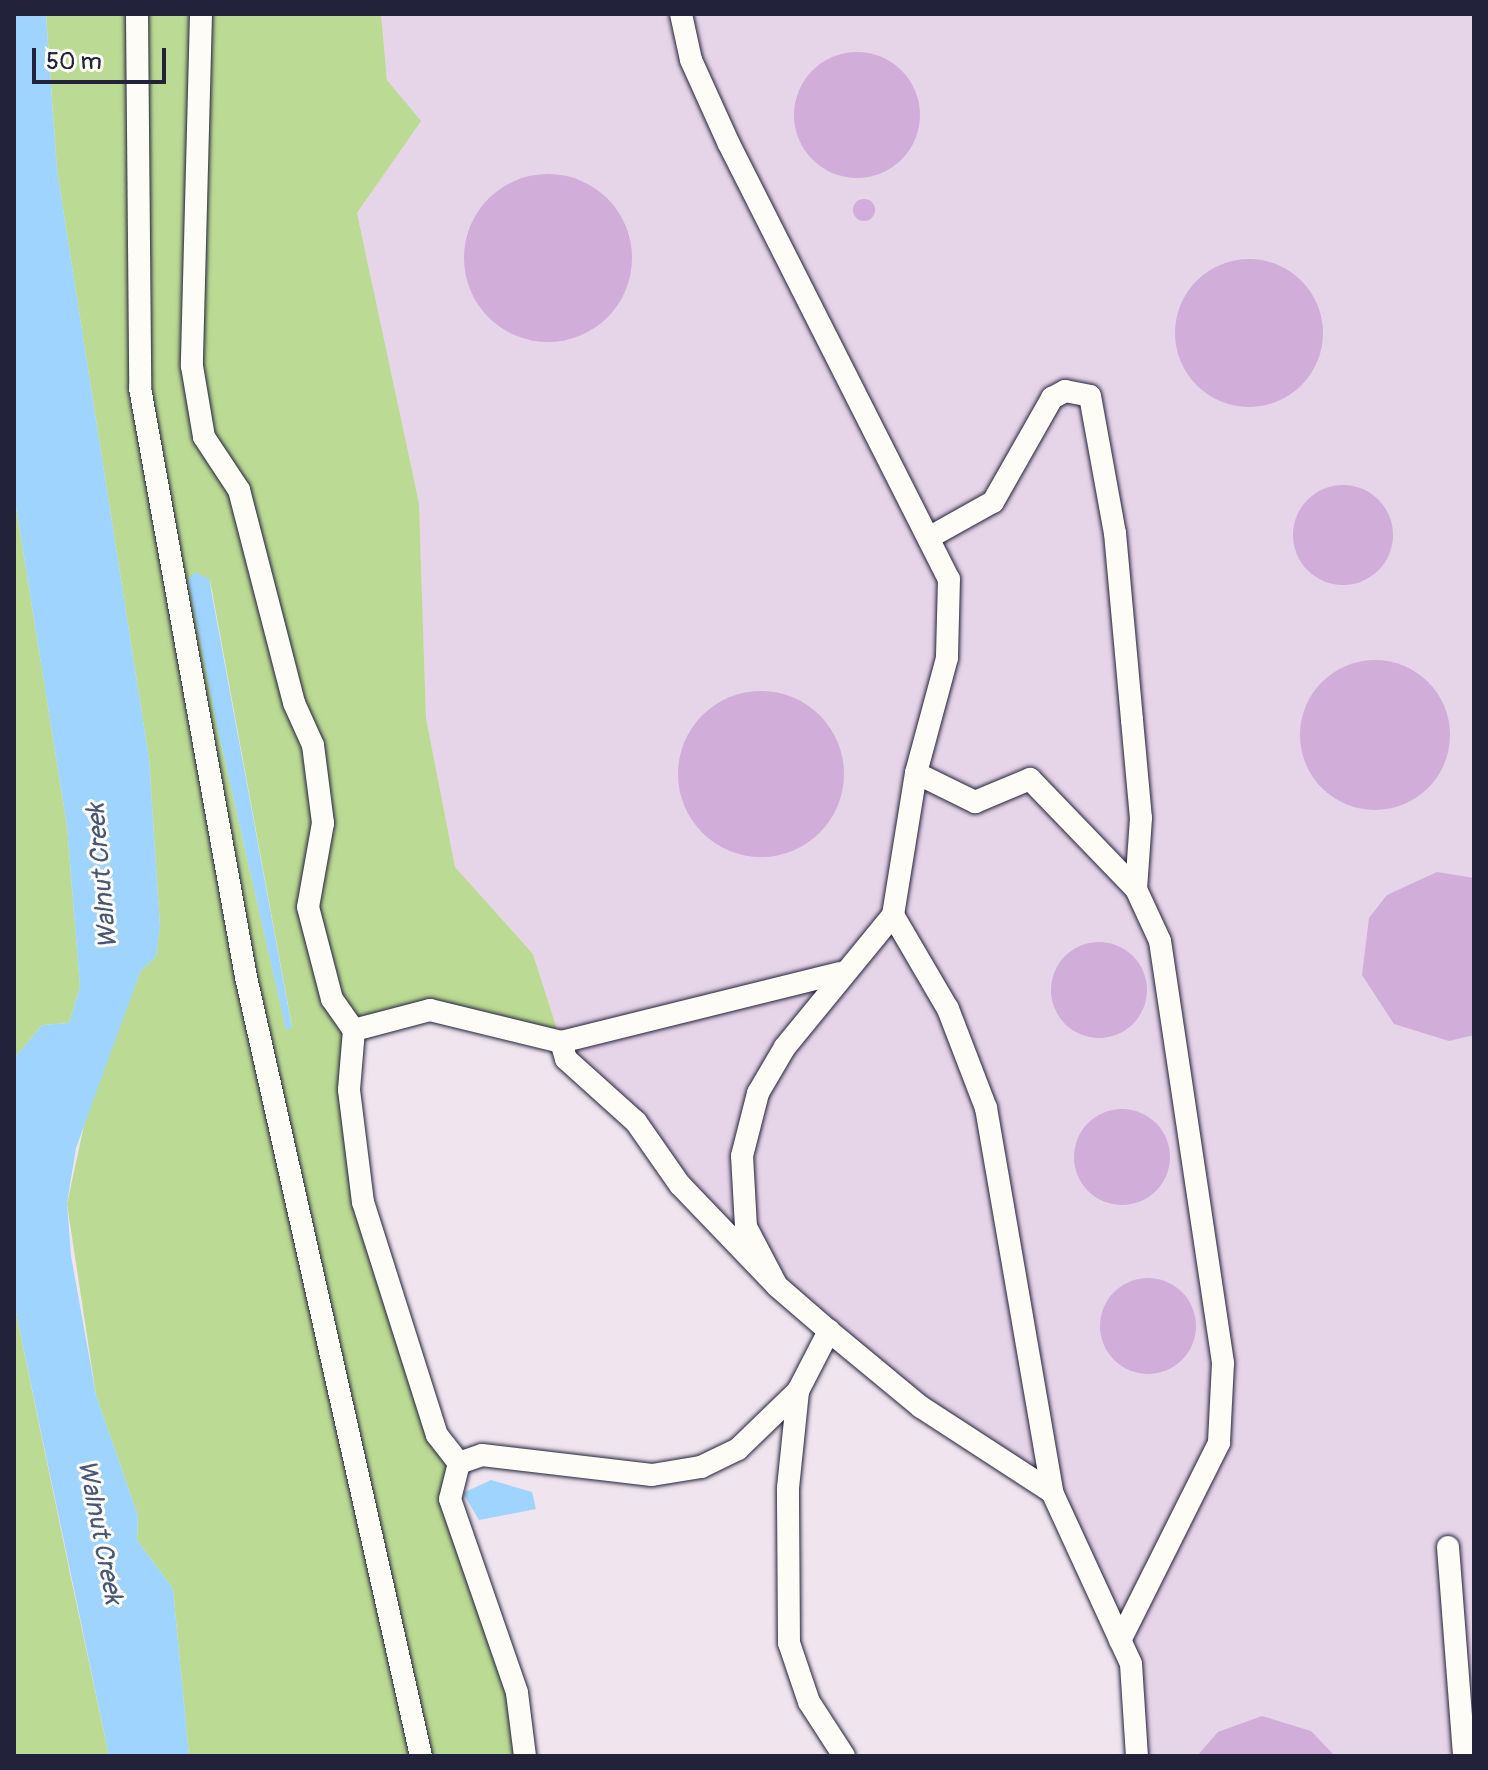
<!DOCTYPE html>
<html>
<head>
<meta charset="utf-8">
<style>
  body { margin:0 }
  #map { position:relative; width:1488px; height:1770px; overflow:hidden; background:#f0e5ee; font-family:Pangolin,sans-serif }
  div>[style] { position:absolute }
  .built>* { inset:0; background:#e6d4e8 }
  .green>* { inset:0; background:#bbda93 }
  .water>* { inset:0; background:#9ed4fd }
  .building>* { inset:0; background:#d0aed9 }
  .round { border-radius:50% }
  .roads { filter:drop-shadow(0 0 2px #22223b) drop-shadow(0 0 2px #22223b) }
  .minor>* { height:22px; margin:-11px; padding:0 11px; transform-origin:11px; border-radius:11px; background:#fdfcf7 }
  span { translate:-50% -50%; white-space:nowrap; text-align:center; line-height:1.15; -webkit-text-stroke:6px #fdfcf7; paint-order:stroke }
  .water-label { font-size:26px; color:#475775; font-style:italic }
  .frame { position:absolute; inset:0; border:16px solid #22223b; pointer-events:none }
  .scale { position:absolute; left:32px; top:48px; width:134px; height:36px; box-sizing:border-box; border:4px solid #22223b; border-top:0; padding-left:10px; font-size:24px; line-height:28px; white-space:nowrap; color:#22223b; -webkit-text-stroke:6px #fdfcf7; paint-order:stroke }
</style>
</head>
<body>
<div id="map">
  <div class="built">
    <i style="clip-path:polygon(381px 14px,1474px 14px,1474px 1756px,1137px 1756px,1131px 1664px,1051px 1492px,829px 1331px,566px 1059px,533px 954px,455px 867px,426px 718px,419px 503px,357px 213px,420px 121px,387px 80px)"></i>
  </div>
  <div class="green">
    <i style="clip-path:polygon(evenodd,46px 14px,381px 14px,387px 80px,421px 121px,357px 213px,419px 503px,426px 718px,455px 867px,533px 954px,561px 1042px,430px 1010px,354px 1031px,349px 1090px,398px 1318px,459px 1463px,450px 1500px,525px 1756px,189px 1756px,173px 1589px,137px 1540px,138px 1516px,96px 1395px,67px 1204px,88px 1107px,141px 970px,156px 957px,160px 927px,149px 759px,57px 170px,46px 14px,210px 580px,292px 1027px,286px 1029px,218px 730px,210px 580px)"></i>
    <i style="clip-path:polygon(14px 494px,67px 826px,80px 987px,69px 1023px,42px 1025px,14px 1058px)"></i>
    <i style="clip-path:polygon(14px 1303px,72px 1583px,109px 1756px,14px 1756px)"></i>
  </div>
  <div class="water">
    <i style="clip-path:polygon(14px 14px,46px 16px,57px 170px,149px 759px,160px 927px,156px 957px,141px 970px,76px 1148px,67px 1203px,71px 1256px,96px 1395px,138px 1516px,137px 1540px,173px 1589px,189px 1756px,109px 1756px,14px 1303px,14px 1058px,42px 1025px,69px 1023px,80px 987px,67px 826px,14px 494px)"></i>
    <i style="clip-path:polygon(195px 572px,209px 579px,292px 1028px,286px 1030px,218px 730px,188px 580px)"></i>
    <i style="clip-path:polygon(491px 1480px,532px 1492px,536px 1509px,479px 1520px,463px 1493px)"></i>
  </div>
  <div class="building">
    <i class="round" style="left:794px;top:52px;width:126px;height:126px"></i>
    <i class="round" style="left:464px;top:174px;width:168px;height:168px"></i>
    <i class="round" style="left:853px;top:199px;width:22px;height:22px"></i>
    <i class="round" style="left:1175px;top:259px;width:148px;height:148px"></i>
    <i class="round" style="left:1293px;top:485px;width:100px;height:100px"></i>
    <i class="round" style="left:1300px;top:660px;width:150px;height:150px"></i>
    <i class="round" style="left:678px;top:691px;width:166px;height:166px"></i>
    <i style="clip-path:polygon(1437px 872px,1474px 878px,1474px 1035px,1449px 1041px,1394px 1024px,1362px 975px,1369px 918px,1387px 895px)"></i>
    <i class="round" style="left:1051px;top:942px;width:96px;height:96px"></i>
    <i class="round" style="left:1074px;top:1109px;width:96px;height:96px"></i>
    <i class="round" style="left:1100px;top:1278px;width:96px;height:96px"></i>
    <i style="clip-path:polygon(1262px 1716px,1311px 1731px,1335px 1756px,1197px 1756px,1218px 1732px)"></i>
  </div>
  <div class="roads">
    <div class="minor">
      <i style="left:137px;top:14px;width:374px;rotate:89.5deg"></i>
      <i style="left:140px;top:388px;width:598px;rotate:79.8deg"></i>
      <i style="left:246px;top:977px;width:798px;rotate:77.34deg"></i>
      <i style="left:201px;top:14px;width:352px;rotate:91.5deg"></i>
      <i style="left:192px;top:366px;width:72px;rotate:80.4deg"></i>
      <i style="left:204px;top:437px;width:64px;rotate:56.6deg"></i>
      <i style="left:239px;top:490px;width:220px;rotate:75.5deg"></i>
      <i style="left:294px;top:703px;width:46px;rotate:65.7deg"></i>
      <i style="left:313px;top:745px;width:79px;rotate:82.7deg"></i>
      <i style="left:323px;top:823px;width:85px;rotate:100.1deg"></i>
      <i style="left:308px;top:907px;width:95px;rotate:75.4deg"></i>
      <i style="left:332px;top:999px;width:38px;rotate:55deg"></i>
      <i style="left:354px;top:1030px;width:60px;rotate:94.8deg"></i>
      <i style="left:349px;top:1090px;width:113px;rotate:82.9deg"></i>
      <i style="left:363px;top:1202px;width:244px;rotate:72.4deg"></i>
      <i style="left:437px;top:1435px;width:36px;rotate:52deg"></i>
      <i style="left:459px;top:1463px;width:37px;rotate:104deg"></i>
      <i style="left:450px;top:1499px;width:205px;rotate:70.9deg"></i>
      <i style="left:517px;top:1693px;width:64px;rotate:82.8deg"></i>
      <i style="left:681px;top:14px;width:47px;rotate:77.7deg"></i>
      <i style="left:691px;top:60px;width:92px;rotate:65.7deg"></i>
      <i style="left:729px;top:144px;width:487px;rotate:63.2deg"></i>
      <i style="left:949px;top:579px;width:79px;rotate:91.5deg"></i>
      <i style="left:947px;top:658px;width:119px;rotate:105.1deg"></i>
      <i style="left:916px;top:773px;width:144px;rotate:99.2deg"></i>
      <i style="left:893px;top:915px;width:109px;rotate:59.7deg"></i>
      <i style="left:948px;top:1009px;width:106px;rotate:69deg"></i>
      <i style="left:986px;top:1108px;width:390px;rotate:80.2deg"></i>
      <i style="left:930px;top:537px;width:72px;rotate:-29.1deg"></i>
      <i style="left:993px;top:502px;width:120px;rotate:-60.4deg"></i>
      <i style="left:1052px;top:398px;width:15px;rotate:-28deg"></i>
      <i style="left:1065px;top:391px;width:25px;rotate:11deg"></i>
      <i style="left:1090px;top:396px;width:139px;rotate:79.7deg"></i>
      <i style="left:1115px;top:533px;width:188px;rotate:84.8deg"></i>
      <i style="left:1132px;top:720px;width:98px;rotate:84.8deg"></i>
      <i style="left:1141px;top:818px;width:71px;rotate:94deg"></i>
      <i style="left:916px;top:773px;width:66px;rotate:26.2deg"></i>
      <i style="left:975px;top:802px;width:60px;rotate:-22.7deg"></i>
      <i style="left:1030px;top:779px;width:153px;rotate:46.1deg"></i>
      <i style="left:1136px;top:889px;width:57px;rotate:65.2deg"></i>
      <i style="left:1160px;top:941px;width:427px;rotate:81.5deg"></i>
      <i style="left:1223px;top:1363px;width:80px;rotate:92.9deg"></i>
      <i style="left:1219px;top:1443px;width:221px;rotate:116.6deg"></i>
      <i style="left:354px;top:1030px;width:79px;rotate:-14.7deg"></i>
      <i style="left:430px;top:1010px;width:135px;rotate:13.7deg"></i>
      <i style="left:777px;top:1286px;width:140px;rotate:-133.8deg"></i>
      <i style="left:680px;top:1185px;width:77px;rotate:-124.9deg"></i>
      <i style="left:636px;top:1122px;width:94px;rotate:-138deg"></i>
      <i style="left:566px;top:1059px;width:18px;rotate:-106deg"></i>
      <i style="left:561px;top:1042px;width:287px;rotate:-13.9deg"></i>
      <i style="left:829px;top:1331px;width:69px;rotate:-139.1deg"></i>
      <i style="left:777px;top:1286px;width:67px;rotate:-117.7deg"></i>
      <i style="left:746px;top:1227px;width:71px;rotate:-93.2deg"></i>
      <i style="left:742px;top:1156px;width:65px;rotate:-75.7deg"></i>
      <i style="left:758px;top:1093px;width:53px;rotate:-59.6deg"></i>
      <i style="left:785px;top:1047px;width:171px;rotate:-50.7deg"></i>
      <i style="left:459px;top:1463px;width:24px;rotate:-19deg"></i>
      <i style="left:482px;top:1455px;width:171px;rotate:6.7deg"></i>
      <i style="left:652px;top:1475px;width:50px;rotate:-9.3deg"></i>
      <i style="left:701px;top:1467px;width:41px;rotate:-25.9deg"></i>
      <i style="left:738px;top:1449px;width:83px;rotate:-44deg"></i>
      <i style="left:1448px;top:1547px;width:210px;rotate:85.6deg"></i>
      <i style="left:844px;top:1756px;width:64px;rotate:-122.9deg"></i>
      <i style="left:809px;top:1702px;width:62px;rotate:-108.7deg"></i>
      <i style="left:789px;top:1643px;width:155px;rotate:-90.4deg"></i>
      <i style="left:788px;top:1488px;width:98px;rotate:-84.1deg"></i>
      <i style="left:798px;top:1391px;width:68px;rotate:-62.7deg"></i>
      <i style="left:829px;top:1331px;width:119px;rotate:39.6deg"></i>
      <i style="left:921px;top:1407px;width:156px;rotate:33deg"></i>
      <i style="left:1052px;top:1492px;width:189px;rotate:65.3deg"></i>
      <i style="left:1131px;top:1664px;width:92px;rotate:86.3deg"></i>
    </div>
  </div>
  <div class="water-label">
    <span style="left:103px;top:876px;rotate:-95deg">Walnut Creek</span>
    <span style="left:99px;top:1532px;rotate:79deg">Walnut Creek</span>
  </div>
  <div class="frame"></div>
  <div class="scale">50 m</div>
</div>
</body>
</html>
